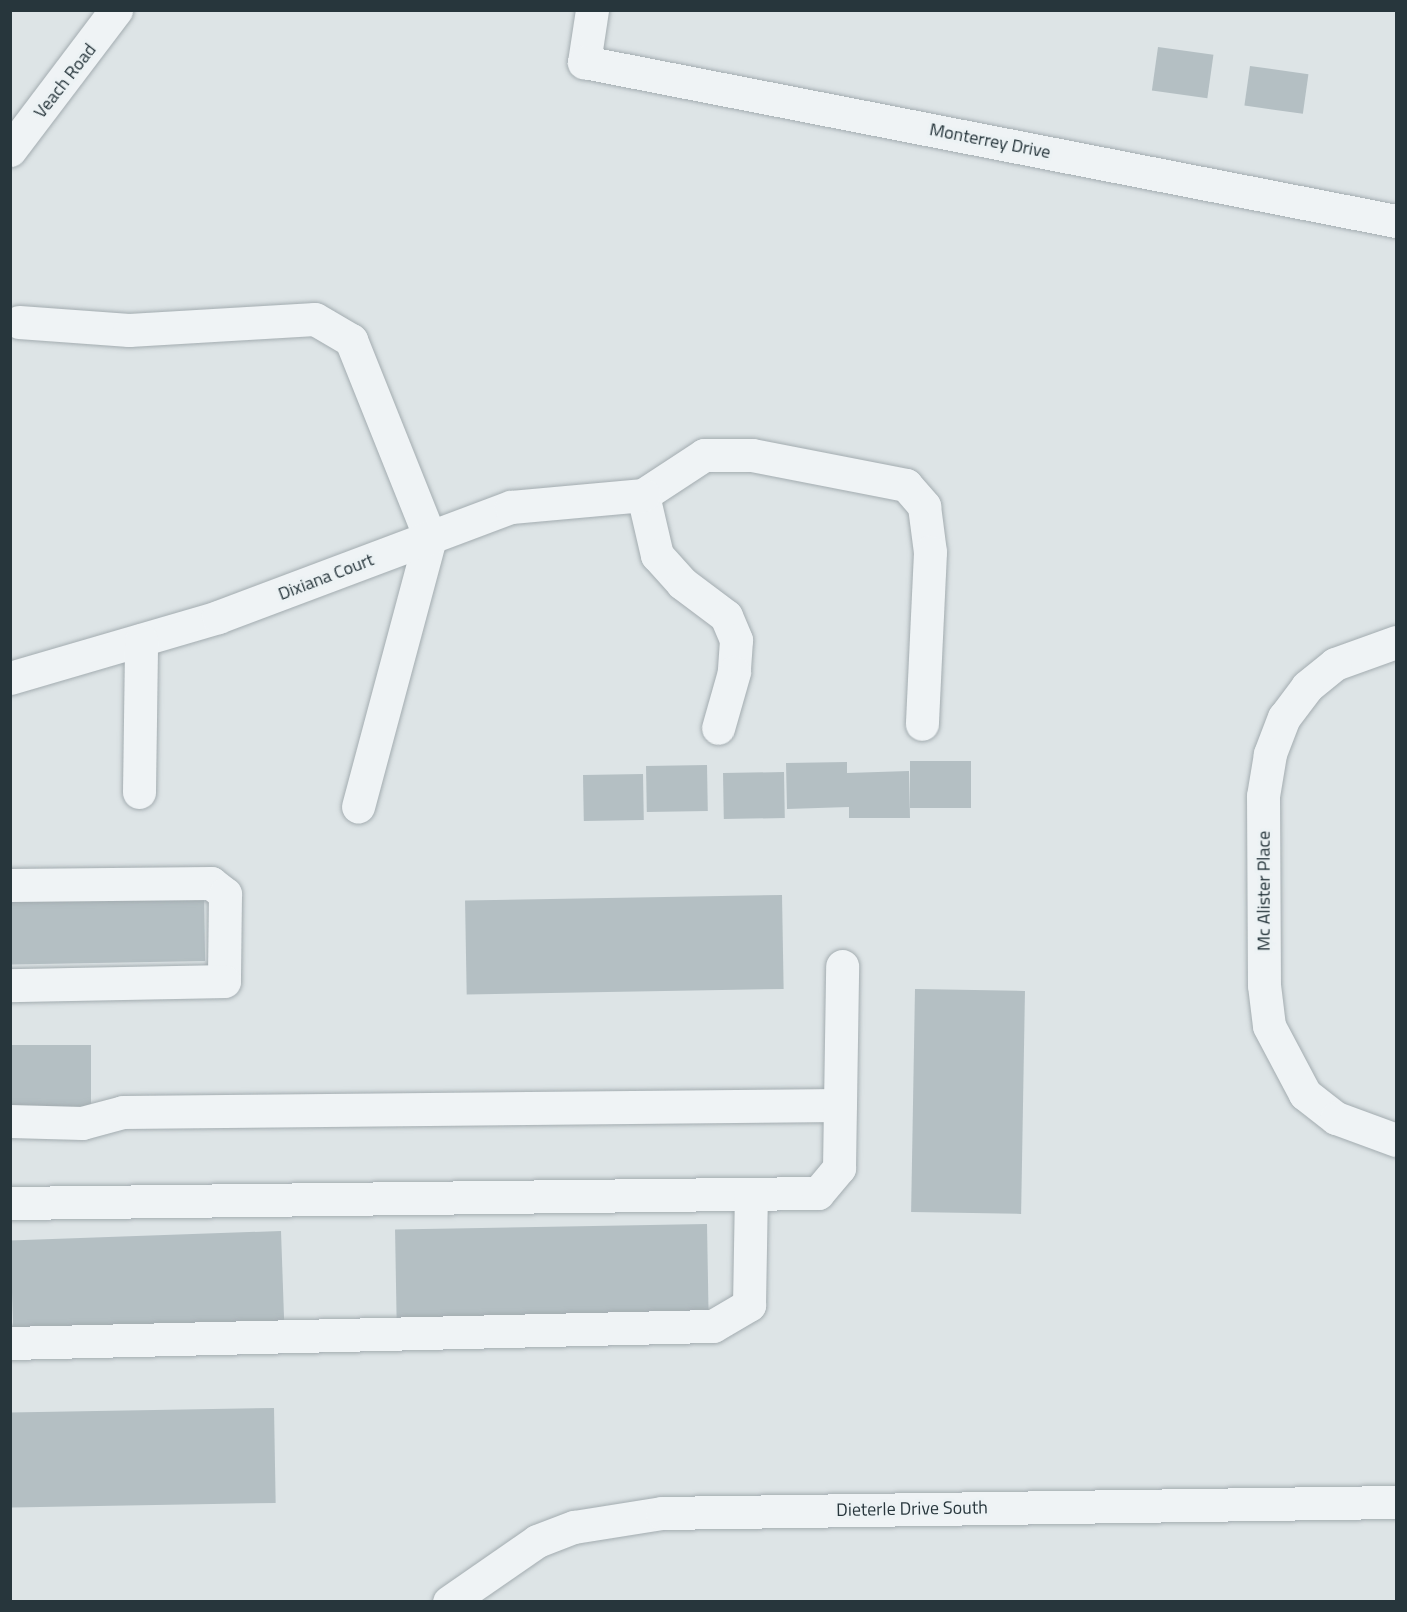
<!DOCTYPE html>
<html>
<head>
<meta charset="utf-8">
<style>
  body { margin:0 }
  #map { position:relative; width:1407px; height:1612px; overflow:hidden; background:#dde4e6; font-family:"Titillium Web",sans-serif }
  div>[style] { position:absolute }
  .building>* { inset:0; background:#b4bfc3; transform-origin:0 0 }
  .roads { filter:drop-shadow(0 0 2px #a3acb0) drop-shadow(0 0 2px #a3acb0) }
  .minor>* { height:33px; margin:-16.5px; padding:0 16.5px; transform-origin:16.5px; border-radius:16.5px; background:#eff3f5 }
  span { translate:-50% -50%; white-space:nowrap; text-align:center; line-height:1.15; -webkit-text-stroke:6px #ecf2f4; paint-order:stroke }
  .street-label { font-size:18px; color:#27363c }
  .frame { position:absolute; inset:0; border:12px solid #27363c; pointer-events:none }
</style>
</head>
<body>
<div id="map">
  <div class="building">
    <i style="left:1158px;top:47px;width:56px;height:44px;rotate:8deg"></i>
    <i style="left:1250px;top:66px;width:59px;height:40px;rotate:8deg"></i>
    <i style="left:971px;top:761px;width:47px;height:61px;rotate:90deg"></i>
    <i style="clip-path:polygon(847px 762px,847px 773px,909px 771px,910px 818px,849px 818px,849px 807px,787px 809px,786px 763px)"></i>
    <i style="left:707px;top:765px;width:46px;height:61px;rotate:89deg"></i>
    <i style="left:784px;top:772px;width:46px;height:61px;rotate:89deg"></i>
    <i style="left:643px;top:774px;width:46px;height:60px;rotate:89deg"></i>
    <i style="left:204px;top:895px;width:66px;height:194px;rotate:89deg"></i>
    <i style="left:782px;top:895px;width:94px;height:317px;rotate:89deg"></i>
    <i style="left:915px;top:989px;width:110px;height:223px;rotate:1deg"></i>
    <i style="left:10px;top:1045px;width:81px;height:66px"></i>
    <i style="left:707px;top:1224px;width:91px;height:312px;rotate:89deg"></i>
    <i style="left:281px;top:1231px;width:94px;height:271px;rotate:88deg"></i>
    <i style="left:274px;top:1408px;width:95px;height:264px;rotate:89deg"></i>
  </div>
  <div class="roads">
    <div class="minor">
      <i style="left:592px;top:10px;width:53px;rotate:98.7deg"></i>
      <i style="left:584px;top:62px;width:827px;rotate:11.08deg"></i>
      <i style="left:10px;top:150px;width:176px;rotate:-52.9deg"></i>
      <i style="left:19px;top:322px;width:110px;rotate:4.2deg"></i>
      <i style="left:129px;top:330px;width:186px;rotate:-3.4deg"></i>
      <i style="left:315px;top:319px;width:42px;rotate:30.3deg"></i>
      <i style="left:351px;top:340px;width:213px;rotate:68.2deg"></i>
      <i style="left:430px;top:538px;width:278px;rotate:105deg"></i>
      <i style="left:643px;top:495px;width:73px;rotate:-33.3deg"></i>
      <i style="left:704px;top:455px;width:48px"></i>
      <i style="left:752px;top:455px;width:157px;rotate:11deg"></i>
      <i style="left:906px;top:485px;width:28px;rotate:49deg"></i>
      <i style="left:924px;top:506px;width:46px;rotate:82.6deg"></i>
      <i style="left:930px;top:552px;width:172px;rotate:92.7deg"></i>
      <i style="left:643px;top:495px;width:62px;rotate:76.9deg"></i>
      <i style="left:657px;top:555px;width:38px;rotate:48deg"></i>
      <i style="left:682px;top:583px;width:55px;rotate:36.9deg"></i>
      <i style="left:726px;top:616px;width:26px;rotate:67deg"></i>
      <i style="left:736px;top:640px;width:32px;rotate:94deg"></i>
      <i style="left:734px;top:672px;width:58px;rotate:105.9deg"></i>
      <i style="left:1396px;top:642px;width:65px;rotate:160.2deg"></i>
      <i style="left:1335px;top:664px;width:36px;rotate:141deg"></i>
      <i style="left:1307px;top:687px;width:38px;rotate:127deg"></i>
      <i style="left:1284px;top:717px;width:40px;rotate:111deg"></i>
      <i style="left:1270px;top:754px;width:43px;rotate:99.5deg"></i>
      <i style="left:1263px;top:796px;width:189px;rotate:89.7deg"></i>
      <i style="left:1264px;top:985px;width:41px;rotate:83deg"></i>
      <i style="left:1269px;top:1026px;width:77px;rotate:62.1deg"></i>
      <i style="left:1305px;top:1094px;width:39px;rotate:38deg"></i>
      <i style="left:1336px;top:1118px;width:64px;rotate:20.1deg"></i>
      <i style="left:10px;top:678px;width:217px;rotate:-16.3deg"></i>
      <i style="left:218px;top:617px;width:313px;rotate:-20.6deg"></i>
      <i style="left:511px;top:507px;width:133px;rotate:-5.2deg"></i>
      <i style="left:139px;top:792px;width:152px;rotate:-89.2deg"></i>
      <i style="left:10px;top:885px;width:201px;rotate:-0.6deg"></i>
      <i style="left:211px;top:883px;width:18px;rotate:38deg"></i>
      <i style="left:225px;top:894px;width:87px;rotate:90.7deg"></i>
      <i style="left:224px;top:981px;width:214px;rotate:178.9deg"></i>
      <i style="left:10px;top:1121px;width:72px;rotate:1.6deg"></i>
      <i style="left:82px;top:1123px;width:42px;rotate:-15deg"></i>
      <i style="left:123px;top:1112px;width:717px;rotate:-0.56deg"></i>
      <i style="left:10px;top:1203px;width:808px;rotate:-0.71deg"></i>
      <i style="left:818px;top:1193px;width:33px;rotate:-50deg"></i>
      <i style="left:839px;top:1168px;width:202px;rotate:-89.1deg"></i>
      <i style="left:10px;top:1343px;width:703px;rotate:-1.39deg"></i>
      <i style="left:713px;top:1326px;width:42px;rotate:-30.3deg"></i>
      <i style="left:749px;top:1305px;width:111px;rotate:-89deg"></i>
      <i style="left:449px;top:1602px;width:107px;rotate:-34.7deg"></i>
      <i style="left:537px;top:1541px;width:40px;rotate:-21deg"></i>
      <i style="left:574px;top:1527px;width:89px;rotate:-9deg"></i>
      <i style="left:662px;top:1513px;width:734px;rotate:-0.86deg"></i>
    </div>
  </div>
  <div class="street-label">
    <span style="left:65px;top:81px;rotate:-52deg">Veach Road</span>
    <span style="left:990px;top:141px;rotate:11deg">Monterrey Drive</span>
    <span style="left:326px;top:577px;rotate:-21deg">Dixiana Court</span>
    <span style="left:1264px;top:891px;rotate:-90deg">Mc Alister Place</span>
    <span style="left:912px;top:1509px;rotate:-1deg">Dieterle Drive South</span>
  </div>
  <div class="frame"></div>
</div>
</body>
</html>
